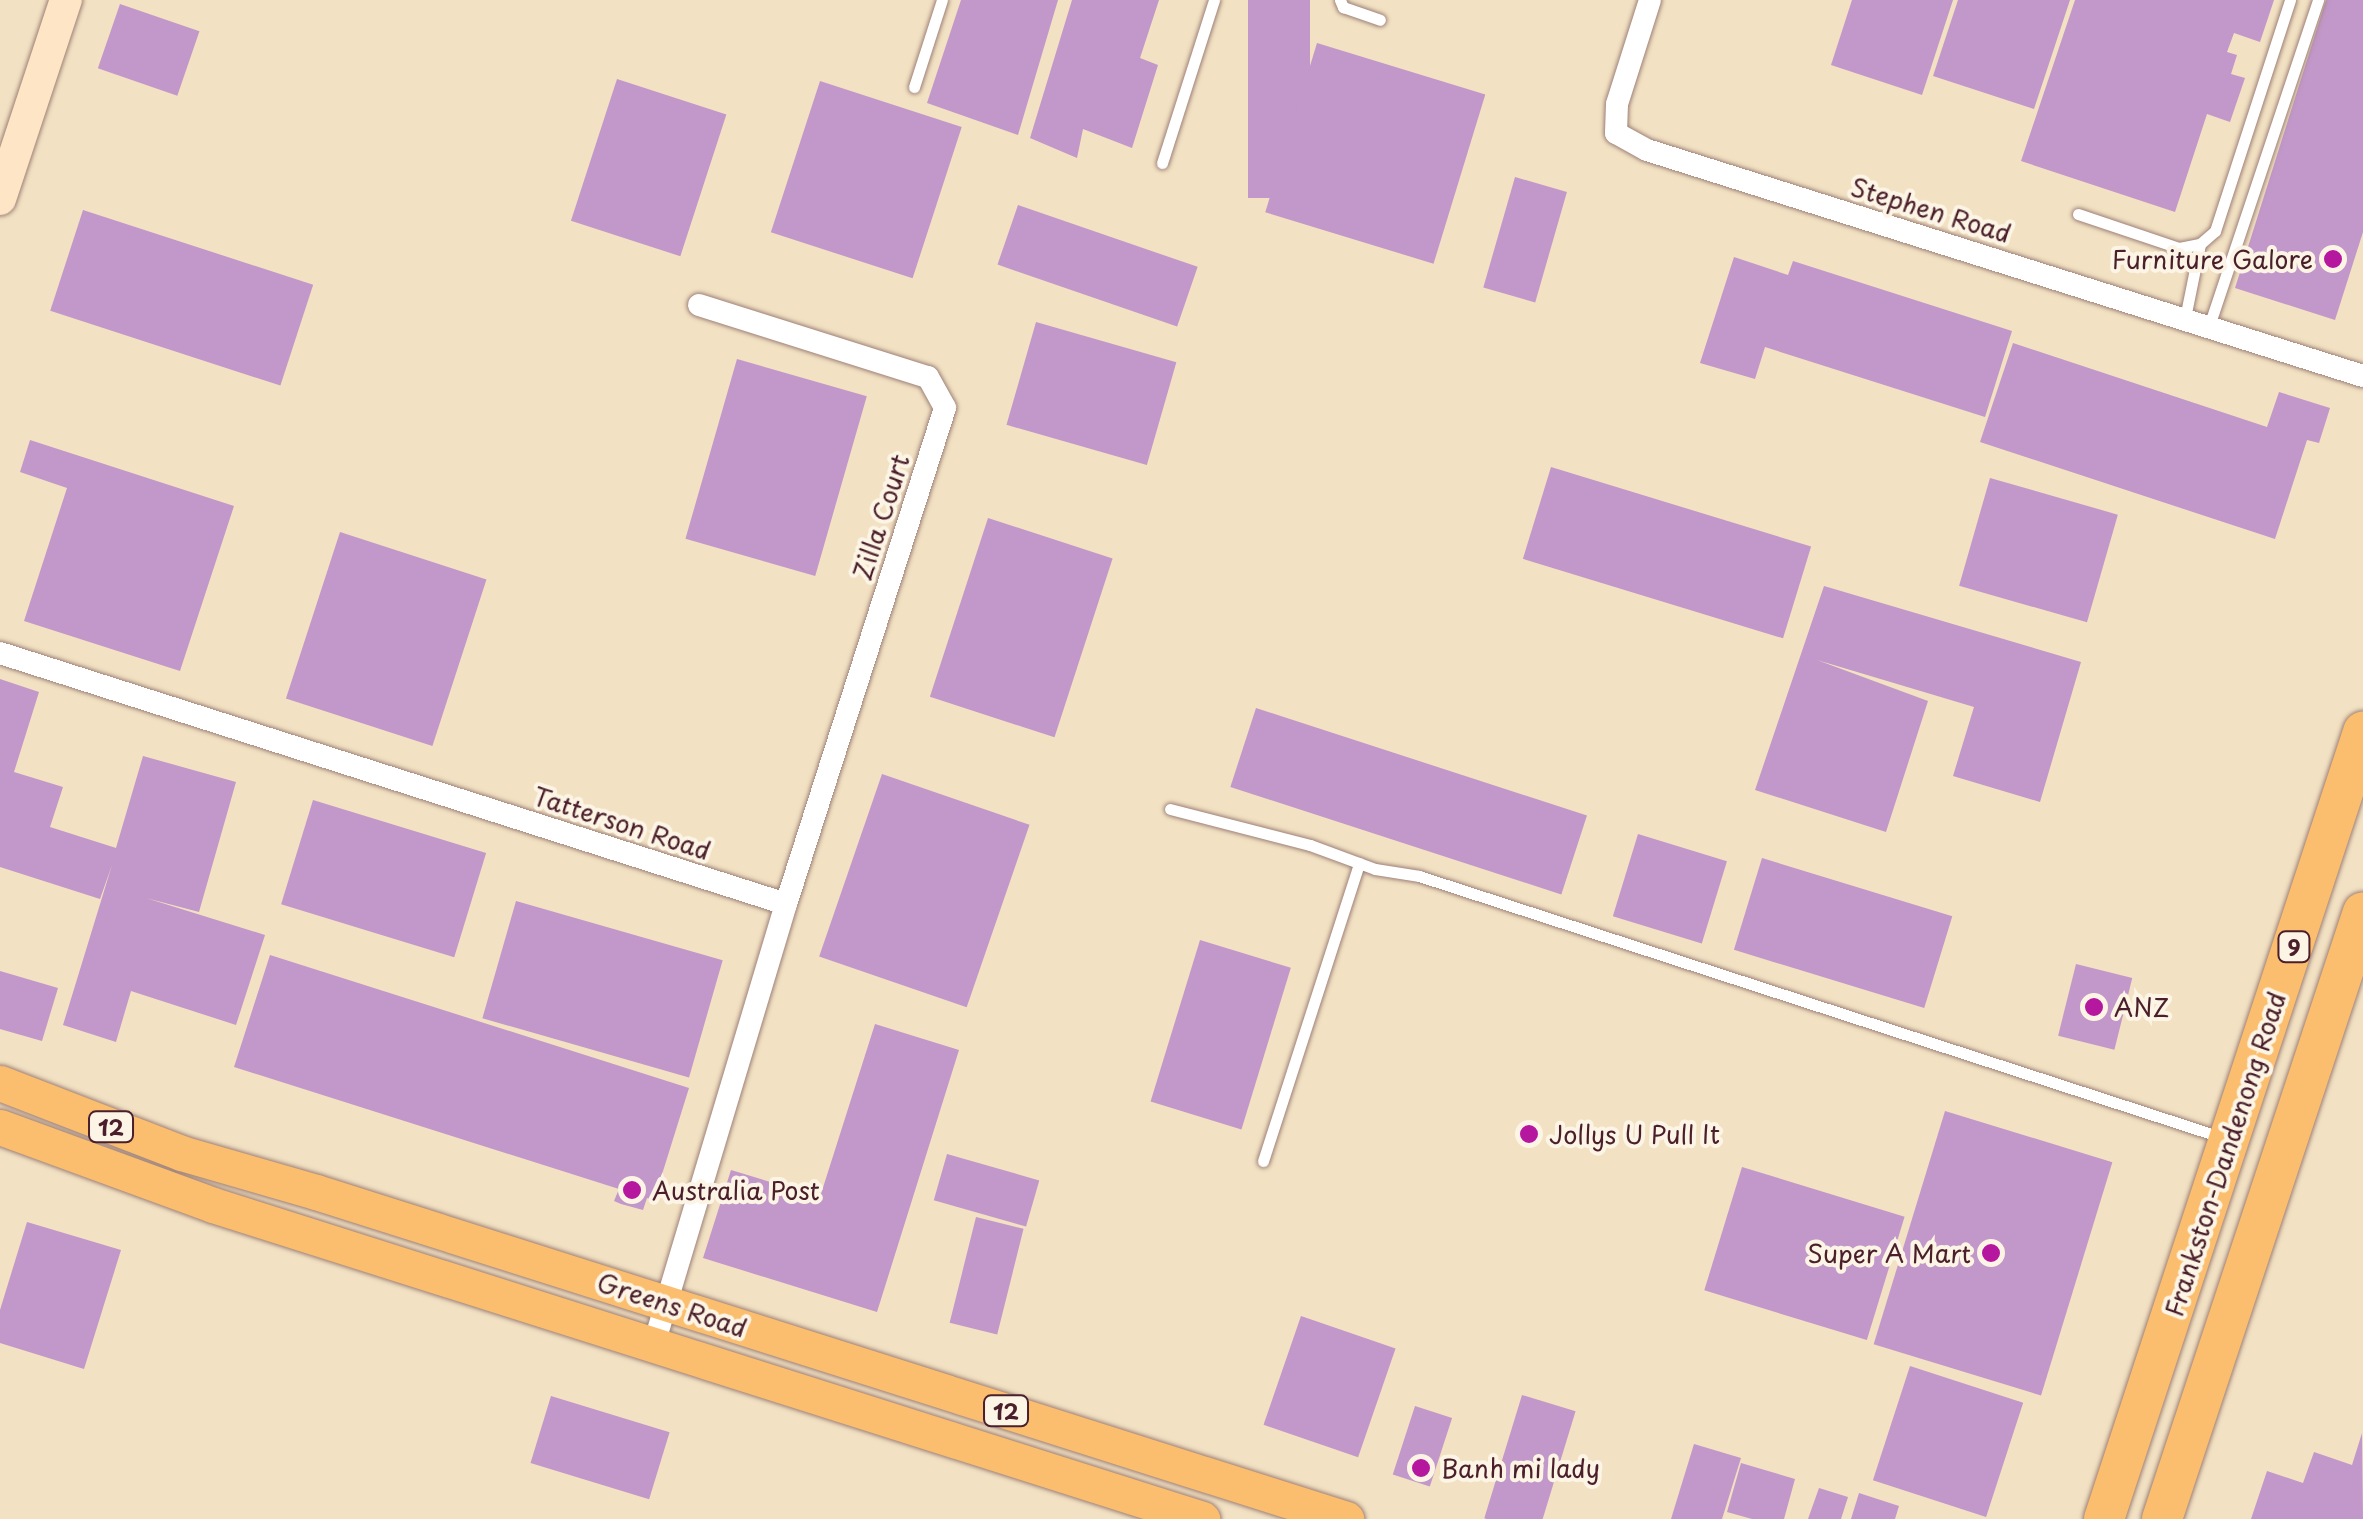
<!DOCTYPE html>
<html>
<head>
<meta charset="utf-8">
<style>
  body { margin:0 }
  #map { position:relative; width:2363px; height:1519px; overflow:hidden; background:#f2e1c3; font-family:"Playpen Sans",sans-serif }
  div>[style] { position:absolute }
  .building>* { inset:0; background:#c297c9; transform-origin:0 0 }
  .roads { filter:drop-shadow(0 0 2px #9e8077) drop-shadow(0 0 2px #9e8077) }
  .lane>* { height:11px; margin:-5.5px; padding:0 5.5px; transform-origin:5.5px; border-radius:5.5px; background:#fff }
  .street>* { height:22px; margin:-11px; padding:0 11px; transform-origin:11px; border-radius:11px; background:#fff }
  .secondary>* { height:32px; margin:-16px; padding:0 16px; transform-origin:16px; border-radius:16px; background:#fde5c5 }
  .primary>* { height:35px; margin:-17.5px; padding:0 17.5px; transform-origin:17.5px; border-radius:17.5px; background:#fbbe6e }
  .highway>* { height:40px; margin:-20px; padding:0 20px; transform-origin:20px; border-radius:20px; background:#fbbe6e }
  .dots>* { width:28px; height:28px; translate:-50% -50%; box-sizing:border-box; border:5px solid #fcf5e5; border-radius:50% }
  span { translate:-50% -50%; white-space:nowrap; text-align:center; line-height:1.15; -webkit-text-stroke:8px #fcf5e5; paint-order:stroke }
  .shield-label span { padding:2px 8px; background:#fcf5e5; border:2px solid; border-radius:8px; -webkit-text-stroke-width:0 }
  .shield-label { font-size:22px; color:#4a1f2b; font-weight:700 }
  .street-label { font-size:25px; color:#4a1f2b }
  .poi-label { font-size:25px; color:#4a1f2b }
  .right { translate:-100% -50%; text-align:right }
  .left { translate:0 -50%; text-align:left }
</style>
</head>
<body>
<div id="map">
  <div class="building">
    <i style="clip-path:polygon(961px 0,1058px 0,1018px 135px,927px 103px)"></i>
    <i style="clip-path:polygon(1072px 0,1159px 0,1140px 58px,1158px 65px,1132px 148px,1083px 129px,1077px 158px,1030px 138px)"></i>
    <i style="left:1248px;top:0;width:62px;height:198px"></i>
    <i style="clip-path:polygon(1852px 0,1953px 0,1922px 95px,1831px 65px)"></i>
    <i style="clip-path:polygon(1958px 0,2070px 0,2034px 109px,1933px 76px)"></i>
    <i style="clip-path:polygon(2075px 0,2274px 0,2260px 42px,2234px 33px,2227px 52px,2237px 55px,2231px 74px,2245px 78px,2230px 122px,2207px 114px,2175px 212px,2021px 161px)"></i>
    <i style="clip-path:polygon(2326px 0,2363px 0,2363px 232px,2335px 320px,2235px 288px)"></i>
    <i style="left:120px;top:4px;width:84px;height:68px;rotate:19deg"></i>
    <i style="left:1317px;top:43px;width:176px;height:177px;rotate:17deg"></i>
    <i style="left:617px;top:79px;width:115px;height:149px;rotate:18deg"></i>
    <i style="left:820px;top:81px;width:149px;height:159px;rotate:18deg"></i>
    <i style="left:1515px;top:177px;width:54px;height:115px;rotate:16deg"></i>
    <i style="left:1018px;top:205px;width:190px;height:63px;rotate:19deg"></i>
    <i style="left:83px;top:210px;width:242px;height:106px;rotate:18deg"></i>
    <i style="clip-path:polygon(1734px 257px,1788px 275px,1793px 261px,2012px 331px,1985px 417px,1765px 347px,1755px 379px,1700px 363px)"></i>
    <i style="left:1036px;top:322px;width:146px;height:107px;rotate:16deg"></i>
    <i style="clip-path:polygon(2013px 343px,2267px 427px,2279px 392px,2330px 408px,2319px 443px,2307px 440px,2275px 539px,1980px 442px)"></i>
    <i style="left:737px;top:359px;width:135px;height:187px;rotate:16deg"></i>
    <i style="clip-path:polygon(30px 440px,234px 506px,180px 671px,24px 621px,67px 488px,20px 472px)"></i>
    <i style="left:1551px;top:467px;width:272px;height:96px;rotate:17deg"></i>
    <i style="left:1990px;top:478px;width:133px;height:112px;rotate:16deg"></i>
    <i style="left:988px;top:518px;width:131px;height:188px;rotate:18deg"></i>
    <i style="left:340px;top:532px;width:154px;height:175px;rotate:18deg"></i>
    <i style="clip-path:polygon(1824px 586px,2081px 662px,2040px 802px,1953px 776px,1974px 707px,1817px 660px,1928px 701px,1886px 832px,1755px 790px)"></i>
    <i style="clip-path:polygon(0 679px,39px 692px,14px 772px,63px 787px,50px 827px,116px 848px,143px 756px,236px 782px,199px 912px,146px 898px,265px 935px,236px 1025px,131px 991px,116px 1042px,63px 1025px,112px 865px,100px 899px,0 867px)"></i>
    <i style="left:1256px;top:708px;width:348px;height:83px;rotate:18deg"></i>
    <i style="left:882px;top:774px;width:156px;height:193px;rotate:19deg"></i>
    <i style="left:313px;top:800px;width:181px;height:109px;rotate:17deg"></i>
    <i style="left:1638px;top:834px;width:93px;height:86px;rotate:17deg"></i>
    <i style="left:1762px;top:858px;width:199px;height:96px;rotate:17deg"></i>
    <i style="left:516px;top:901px;width:215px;height:122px;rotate:16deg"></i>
    <i style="left:1200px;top:940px;width:95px;height:169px;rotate:17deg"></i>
    <i style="clip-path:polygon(270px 955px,689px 1088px,654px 1200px,647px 1198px,643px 1210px,621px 1204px,614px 1201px,619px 1189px,234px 1067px)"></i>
    <i style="left:2076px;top:964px;width:58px;height:74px;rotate:14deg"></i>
    <i style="clip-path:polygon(0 971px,58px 988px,42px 1041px,0 1029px)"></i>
    <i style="clip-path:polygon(875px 1024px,959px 1050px,877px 1312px,703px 1258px,731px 1170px,820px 1197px)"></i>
    <i style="left:1945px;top:1111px;width:175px;height:244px;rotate:17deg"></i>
    <i style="left:947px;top:1154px;width:96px;height:48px;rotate:16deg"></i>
    <i style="left:1742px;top:1167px;width:170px;height:129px;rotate:17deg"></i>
    <i style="left:976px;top:1217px;width:49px;height:109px;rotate:14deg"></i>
    <i style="clip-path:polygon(27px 1222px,121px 1250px,84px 1369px,0 1343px,0 1310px)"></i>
    <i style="left:1301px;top:1316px;width:100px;height:115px;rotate:19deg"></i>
    <i style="left:1910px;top:1366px;width:119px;height:120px;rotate:18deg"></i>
    <i style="left:1522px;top:1395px;width:56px;height:129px;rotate:17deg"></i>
    <i style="left:551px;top:1396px;width:124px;height:70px;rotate:17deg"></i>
    <i style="left:1415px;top:1406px;width:39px;height:72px;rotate:18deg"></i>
    <i style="clip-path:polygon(2362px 1433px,2363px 1519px,2251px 1519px,2267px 1471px,2303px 1483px,2314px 1452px,2352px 1465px)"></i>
    <i style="clip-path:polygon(1694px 1444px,1741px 1458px,1722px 1519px,1671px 1519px)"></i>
    <i style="clip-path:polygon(1741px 1463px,1795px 1479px,1784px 1519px,1752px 1519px,1727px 1512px)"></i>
    <i style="clip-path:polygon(1819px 1488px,1848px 1497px,1841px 1519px,1808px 1519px)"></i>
    <i style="clip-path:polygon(1859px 1493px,1899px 1506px,1895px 1519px,1851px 1519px)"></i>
  </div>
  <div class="roads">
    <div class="lane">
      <i style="left:1340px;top:0;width:8px;rotate:67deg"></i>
      <i style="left:1343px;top:7px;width:39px;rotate:19deg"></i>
      <i style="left:914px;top:87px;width:91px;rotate:-72.2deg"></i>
      <i style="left:1162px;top:163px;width:171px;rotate:-72.3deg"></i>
      <i style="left:2078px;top:214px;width:107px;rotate:18.6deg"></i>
      <i style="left:2179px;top:248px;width:21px;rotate:-11deg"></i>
      <i style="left:2200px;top:244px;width:20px;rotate:-41deg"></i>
      <i style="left:2215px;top:231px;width:243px;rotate:-72deg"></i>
      <i style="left:2185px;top:318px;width:76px;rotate:-78.5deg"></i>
      <i style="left:2209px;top:326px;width:344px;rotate:-71.5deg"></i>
      <i style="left:1170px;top:809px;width:145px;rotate:14.4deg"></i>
      <i style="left:1310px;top:845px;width:69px;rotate:20.3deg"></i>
      <i style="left:1375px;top:869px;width:45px;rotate:9deg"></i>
      <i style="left:1419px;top:876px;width:843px;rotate:18.03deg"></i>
      <i style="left:1263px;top:1161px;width:313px;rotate:-72.1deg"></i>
    </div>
    <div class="street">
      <i style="left:1650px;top:0;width:109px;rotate:107.6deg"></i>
      <i style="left:1617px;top:104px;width:29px;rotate:92deg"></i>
      <i style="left:1616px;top:133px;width:35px;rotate:29deg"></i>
      <i style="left:1647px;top:150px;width:751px;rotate:17.52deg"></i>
      <i style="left:699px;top:305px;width:240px;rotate:17.5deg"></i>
      <i style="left:928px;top:377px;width:35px;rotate:61deg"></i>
      <i style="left:945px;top:408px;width:521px;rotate:107.77deg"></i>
      <i style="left:0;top:653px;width:825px;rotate:17.71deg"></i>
      <i style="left:786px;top:904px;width:463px;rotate:106.7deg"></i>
    </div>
    <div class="secondary">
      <i style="left:0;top:199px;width:210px;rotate:-71.7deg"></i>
    </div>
    <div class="primary">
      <i style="left:0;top:1083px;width:194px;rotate:21.1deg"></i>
      <i style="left:181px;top:1153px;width:141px;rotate:16.1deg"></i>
      <i style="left:316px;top:1192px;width:1081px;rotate:17.61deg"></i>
      <i style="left:0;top:1127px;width:227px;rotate:20.1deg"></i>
      <i style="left:213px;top:1205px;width:1038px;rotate:17.61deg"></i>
    </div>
    <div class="highway">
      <i style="left:2104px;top:1519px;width:829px;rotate:-71.78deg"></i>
      <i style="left:2162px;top:1519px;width:639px;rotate:-71.68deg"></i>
    </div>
  </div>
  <div class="dots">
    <i style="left:2333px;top:259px;background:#b5179e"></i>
    <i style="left:2094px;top:1007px;background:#b5179e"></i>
    <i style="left:1529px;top:1134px;background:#b5179e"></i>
    <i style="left:632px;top:1190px;background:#b5179e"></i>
    <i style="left:1991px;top:1253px;background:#b5179e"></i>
    <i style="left:1421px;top:1468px;background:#b5179e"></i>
  </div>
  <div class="shield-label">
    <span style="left:2294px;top:947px">9</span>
    <span style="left:111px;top:1127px">12</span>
    <span style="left:1006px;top:1411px">12</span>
  </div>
  <div class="street-label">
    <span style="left:1931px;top:210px;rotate:17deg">Stephen Road</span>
    <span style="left:881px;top:517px;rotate:-72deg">Zilla Court</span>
    <span style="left:622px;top:823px;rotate:18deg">Tatterson Road</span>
    <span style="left:2225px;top:1154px;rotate:-72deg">Frankston-Dandenong Road</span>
    <span style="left:672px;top:1305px;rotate:18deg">Greens Road</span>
  </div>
  <div class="poi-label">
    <span class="right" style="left:2313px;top:259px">Furniture Galore</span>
    <span class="left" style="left:2114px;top:1007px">ANZ</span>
    <span class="left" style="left:1549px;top:1134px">Jollys U Pull It</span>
    <span class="left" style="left:652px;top:1190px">Australia Post</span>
    <span class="right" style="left:1971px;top:1253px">Super A Mart</span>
    <span class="left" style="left:1441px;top:1468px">Banh mi lady</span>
  </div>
</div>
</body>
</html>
